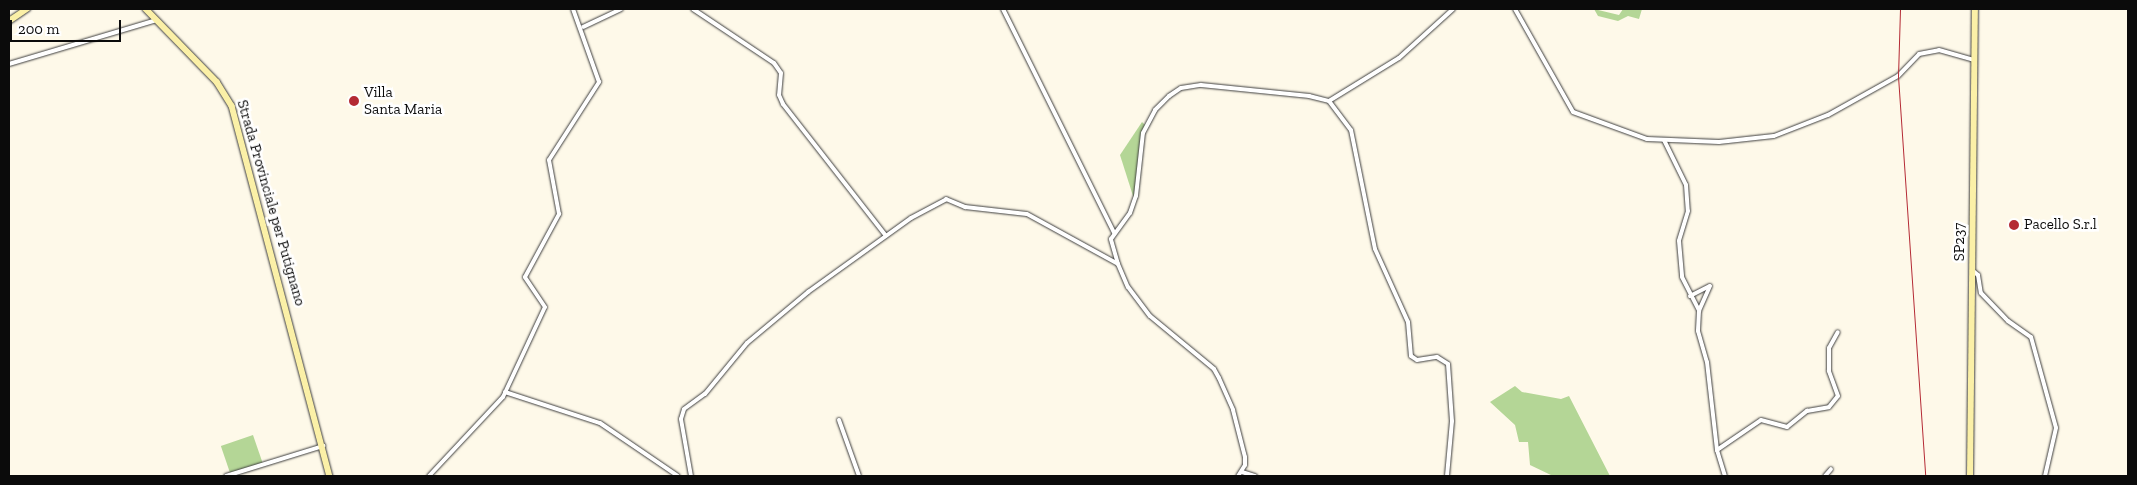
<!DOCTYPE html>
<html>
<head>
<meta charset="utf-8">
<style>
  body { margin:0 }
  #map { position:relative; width:2137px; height:485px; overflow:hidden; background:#fef9e9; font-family:"Zilla Slab",serif }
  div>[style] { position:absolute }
  .forest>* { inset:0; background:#b4d696; transform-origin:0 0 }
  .roads { filter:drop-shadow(0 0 1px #3e3e3e) drop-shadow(0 0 1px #3e3e3e) }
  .street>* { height:4px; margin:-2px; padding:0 2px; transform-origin:2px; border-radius:2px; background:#fff }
  .secondary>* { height:5.5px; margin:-2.75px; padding:0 2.75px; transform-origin:2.75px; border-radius:2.75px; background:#fbf0a7 }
  .rail>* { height:1px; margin:-0.5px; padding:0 0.5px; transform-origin:0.5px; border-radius:0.5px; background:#b42a34 }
  .dots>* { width:14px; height:14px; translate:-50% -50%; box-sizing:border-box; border:2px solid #fff; border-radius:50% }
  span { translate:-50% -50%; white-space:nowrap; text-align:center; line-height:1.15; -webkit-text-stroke:5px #fff; paint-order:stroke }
  .poi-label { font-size:15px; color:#0b0b0b }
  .left { translate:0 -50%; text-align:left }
  .street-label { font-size:15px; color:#0b0b0b }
  .frame { position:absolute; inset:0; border:10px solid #0b0b0b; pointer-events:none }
  .scale { position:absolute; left:10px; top:20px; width:111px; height:22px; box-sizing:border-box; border:2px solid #0b0b0b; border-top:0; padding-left:6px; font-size:15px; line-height:18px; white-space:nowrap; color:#0b0b0b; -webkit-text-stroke:4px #fff; paint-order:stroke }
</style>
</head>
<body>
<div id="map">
  <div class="forest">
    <i style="clip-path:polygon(1594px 9px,1619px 15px,1623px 9px,1642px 9px,1639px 19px,1628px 16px,1618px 21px,1598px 16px)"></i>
    <i style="clip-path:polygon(1142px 122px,1146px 126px,1134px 199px,1120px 155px)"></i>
    <i style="clip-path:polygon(1515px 386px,1522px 392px,1561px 399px,1569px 396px,1610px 476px,1553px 476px,1530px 465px,1528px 442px,1519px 442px,1515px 425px,1490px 402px)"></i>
    <i style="left:253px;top:435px;width:31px;height:34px;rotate:71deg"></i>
  </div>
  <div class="roads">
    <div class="street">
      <i style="left:693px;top:9px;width:97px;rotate:33.7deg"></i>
      <i style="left:774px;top:63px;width:12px;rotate:55deg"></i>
      <i style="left:781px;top:73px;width:22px;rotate:95deg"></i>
      <i style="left:779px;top:95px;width:10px;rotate:66deg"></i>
      <i style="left:783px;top:104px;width:167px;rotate:52deg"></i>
      <i style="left:1003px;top:9px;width:250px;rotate:63.6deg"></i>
      <i style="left:1515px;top:9px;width:118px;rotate:60.6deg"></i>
      <i style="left:1573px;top:112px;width:79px;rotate:20deg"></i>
      <i style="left:1647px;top:139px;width:72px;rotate:2.4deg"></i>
      <i style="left:1719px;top:142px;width:55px;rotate:-6.2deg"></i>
      <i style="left:1774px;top:136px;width:58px;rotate:-21.3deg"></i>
      <i style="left:1828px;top:115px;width:80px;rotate:-29.1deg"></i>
      <i style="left:1898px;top:76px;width:30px;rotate:-46deg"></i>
      <i style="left:1919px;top:54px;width:20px;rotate:-11deg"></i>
      <i style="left:1939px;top:50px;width:37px;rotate:16deg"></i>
      <i style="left:583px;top:27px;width:42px;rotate:-25.3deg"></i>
      <i style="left:9px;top:64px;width:154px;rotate:-16.6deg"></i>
      <i style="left:1329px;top:101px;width:82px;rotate:-31.6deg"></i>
      <i style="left:1399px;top:58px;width:73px;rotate:-42.2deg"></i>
      <i style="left:1664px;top:140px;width:50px;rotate:63.9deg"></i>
      <i style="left:1686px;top:185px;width:26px;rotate:86deg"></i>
      <i style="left:1688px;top:211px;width:31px;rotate:107deg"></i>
      <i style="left:1679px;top:241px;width:36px;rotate:85deg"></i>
      <i style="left:1682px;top:277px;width:38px;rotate:63deg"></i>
      <i style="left:1118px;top:264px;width:26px;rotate:-106deg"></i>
      <i style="left:1111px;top:239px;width:32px;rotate:-54deg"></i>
      <i style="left:1130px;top:213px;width:18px;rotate:-71deg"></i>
      <i style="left:1136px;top:196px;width:63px;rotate:-83.7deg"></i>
      <i style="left:1143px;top:133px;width:26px;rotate:-62deg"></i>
      <i style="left:1155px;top:110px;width:20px;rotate:-45deg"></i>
      <i style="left:1169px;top:96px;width:14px;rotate:-34deg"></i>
      <i style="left:1181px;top:88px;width:20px;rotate:-9deg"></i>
      <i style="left:1201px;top:85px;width:109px;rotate:5.8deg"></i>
      <i style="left:1309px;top:96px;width:21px;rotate:14deg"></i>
      <i style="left:1329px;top:101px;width:36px;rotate:53deg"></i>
      <i style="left:1351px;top:130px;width:121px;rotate:78.6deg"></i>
      <i style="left:1375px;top:249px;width:80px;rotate:65.7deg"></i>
      <i style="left:1408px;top:322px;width:34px;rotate:85deg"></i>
      <i style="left:1411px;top:356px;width:7px;rotate:34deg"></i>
      <i style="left:1417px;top:360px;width:20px;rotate:-9deg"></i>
      <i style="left:1437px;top:357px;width:13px;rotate:32deg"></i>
      <i style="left:1448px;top:364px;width:57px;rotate:86deg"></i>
      <i style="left:1452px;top:421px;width:55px;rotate:95.2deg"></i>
      <i style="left:1972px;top:270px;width:8px;rotate:40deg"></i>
      <i style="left:1978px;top:275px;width:18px;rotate:81deg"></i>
      <i style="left:1981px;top:293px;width:39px;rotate:46deg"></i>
      <i style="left:2008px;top:321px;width:28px;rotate:35deg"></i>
      <i style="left:2031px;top:337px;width:94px;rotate:74.6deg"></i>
      <i style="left:2056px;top:428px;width:49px;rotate:102.9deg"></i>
      <i style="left:1690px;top:296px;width:22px;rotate:-27deg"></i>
      <i style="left:1710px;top:286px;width:27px;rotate:114deg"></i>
      <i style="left:1699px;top:311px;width:20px;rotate:93deg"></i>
      <i style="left:1698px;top:331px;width:32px;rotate:74deg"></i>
      <i style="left:1707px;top:362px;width:89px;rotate:83.5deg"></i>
      <i style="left:1717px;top:450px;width:27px;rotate:73deg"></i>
      <i style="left:505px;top:392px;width:100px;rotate:18.1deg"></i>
      <i style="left:600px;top:423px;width:94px;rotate:34.2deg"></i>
      <i style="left:839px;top:420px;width:59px;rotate:70.3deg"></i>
      <i style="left:1717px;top:450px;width:53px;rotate:-34.3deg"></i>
      <i style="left:1761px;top:420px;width:27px;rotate:15deg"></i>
      <i style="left:1787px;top:427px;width:26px;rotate:-39deg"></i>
      <i style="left:1807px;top:411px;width:22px;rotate:-10deg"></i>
      <i style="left:1829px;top:407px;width:14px;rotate:-51deg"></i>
      <i style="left:1838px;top:396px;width:27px;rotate:-110deg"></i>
      <i style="left:1829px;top:371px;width:23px;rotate:-90deg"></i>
      <i style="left:1829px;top:348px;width:18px;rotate:-61deg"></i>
      <i style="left:1242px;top:472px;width:14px;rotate:17deg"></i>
      <i style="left:226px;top:476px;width:102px;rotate:-17.2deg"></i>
      <i style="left:429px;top:476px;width:108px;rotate:-46.9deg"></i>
      <i style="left:503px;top:397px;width:99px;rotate:-65deg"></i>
      <i style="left:545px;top:307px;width:36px;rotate:-124deg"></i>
      <i style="left:525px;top:277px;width:72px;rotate:-61.6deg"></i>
      <i style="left:559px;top:214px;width:55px;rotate:-100.5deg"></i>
      <i style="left:549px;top:160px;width:93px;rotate:-57.3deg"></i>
      <i style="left:599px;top:82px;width:77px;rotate:-109.6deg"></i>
      <i style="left:691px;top:476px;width:58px;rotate:-100deg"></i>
      <i style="left:681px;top:419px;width:10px;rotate:-73deg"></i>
      <i style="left:684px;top:409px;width:26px;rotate:-36deg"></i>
      <i style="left:705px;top:394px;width:66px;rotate:-50.5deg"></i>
      <i style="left:747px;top:343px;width:80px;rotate:-39.9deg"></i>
      <i style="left:808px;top:292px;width:127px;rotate:-35.7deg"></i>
      <i style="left:911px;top:218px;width:40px;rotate:-28deg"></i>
      <i style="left:946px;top:199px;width:21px;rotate:23deg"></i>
      <i style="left:965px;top:207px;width:62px;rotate:6.4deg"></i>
      <i style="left:1027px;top:214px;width:104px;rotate:28.8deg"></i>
      <i style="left:1118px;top:264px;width:25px;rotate:67deg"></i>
      <i style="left:1128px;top:287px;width:36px;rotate:53deg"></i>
      <i style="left:1150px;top:316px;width:83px;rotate:39.6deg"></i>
      <i style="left:1214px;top:369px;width:10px;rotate:61deg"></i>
      <i style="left:1219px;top:378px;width:35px;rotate:66deg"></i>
      <i style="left:1233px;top:410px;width:49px;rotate:75.7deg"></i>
      <i style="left:1245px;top:457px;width:8px;rotate:90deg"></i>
      <i style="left:1245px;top:465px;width:13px;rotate:122deg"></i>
      <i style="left:1825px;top:476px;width:9px;rotate:-49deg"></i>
    </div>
    <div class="secondary">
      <i style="left:146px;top:9px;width:102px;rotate:45.8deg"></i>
      <i style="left:217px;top:82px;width:28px;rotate:58deg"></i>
      <i style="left:232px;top:106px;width:383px;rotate:75.2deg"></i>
      <i style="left:9px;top:21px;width:22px;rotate:-34deg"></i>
      <i style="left:1970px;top:476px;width:467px;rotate:-89.4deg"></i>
    </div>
  </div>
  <div class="rail">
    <i style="left:1900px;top:9px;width:67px;rotate:91.7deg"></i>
    <i style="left:1898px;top:76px;width:401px;rotate:86.1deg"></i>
  </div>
  <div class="dots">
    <i style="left:354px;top:101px;background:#b42a34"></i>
    <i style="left:2014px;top:225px;background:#b42a34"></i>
  </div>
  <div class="poi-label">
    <span class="left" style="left:364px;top:101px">Villa<br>Santa Maria</span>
    <span class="left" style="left:2024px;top:225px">Pacello S.r.l</span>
  </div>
  <div class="street-label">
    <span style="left:271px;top:203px;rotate:74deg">Strada Provinciale per Putignano</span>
    <span style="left:1960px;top:242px;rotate:-90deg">SP237</span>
  </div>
  <div class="frame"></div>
  <div class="scale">200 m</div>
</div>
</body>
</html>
